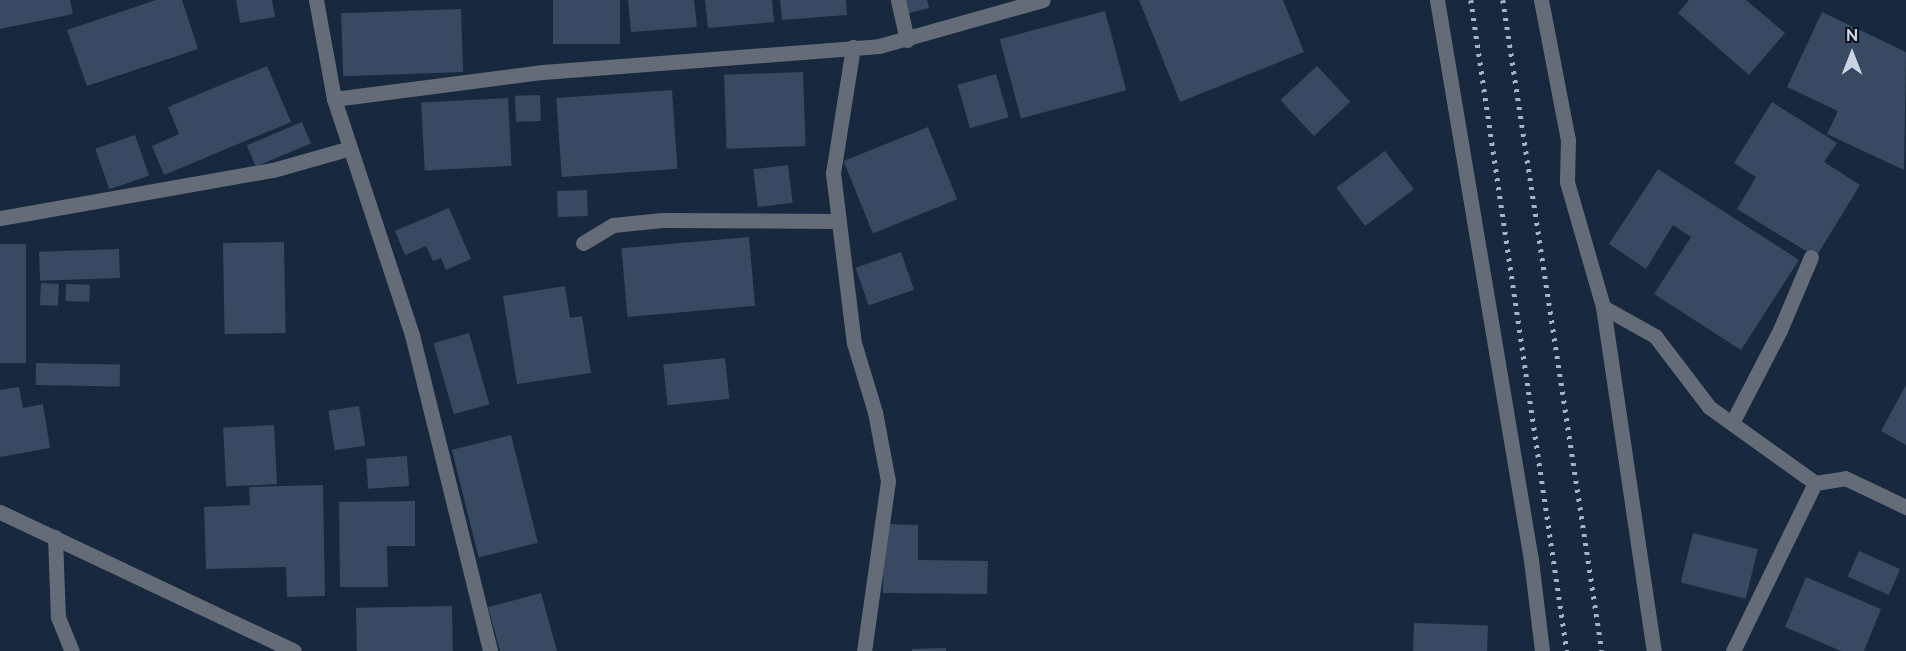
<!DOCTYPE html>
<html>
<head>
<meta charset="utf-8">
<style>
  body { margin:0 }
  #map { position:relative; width:1906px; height:651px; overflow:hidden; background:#18283e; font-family:Raleway,sans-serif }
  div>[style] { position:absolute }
  .building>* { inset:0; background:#384961; transform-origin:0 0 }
  .minor>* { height:15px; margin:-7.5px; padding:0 7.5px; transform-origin:7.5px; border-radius:7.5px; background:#646c78 }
  .rail>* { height:4.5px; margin-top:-2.25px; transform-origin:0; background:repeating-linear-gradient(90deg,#a7b3c3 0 3px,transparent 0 9px) }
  span { translate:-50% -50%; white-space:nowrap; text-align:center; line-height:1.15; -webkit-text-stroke:5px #0a101b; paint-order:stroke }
  .north { position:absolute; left:1822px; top:24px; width:60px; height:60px; -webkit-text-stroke:4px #0a101b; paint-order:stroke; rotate:0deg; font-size:16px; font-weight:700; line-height:24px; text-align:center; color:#cad5e4 }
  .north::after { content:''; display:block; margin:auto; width:21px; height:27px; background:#cad5e4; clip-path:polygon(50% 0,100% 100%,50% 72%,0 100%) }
</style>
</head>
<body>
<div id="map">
  <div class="building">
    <i style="clip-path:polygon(0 0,70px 0,73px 14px,0 29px)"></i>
    <i style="clip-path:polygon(156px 0,182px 0,198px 49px,87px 86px,67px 30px)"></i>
    <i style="clip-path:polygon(236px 0,272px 0,275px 17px,240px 23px)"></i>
    <i style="left:553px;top:0;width:67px;height:44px"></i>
    <i style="clip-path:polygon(628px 0,694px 0,697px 27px,631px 32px)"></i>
    <i style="clip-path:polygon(705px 0,772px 0,774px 22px,708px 28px)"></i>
    <i style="clip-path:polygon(780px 0,846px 0,847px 15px,782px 20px)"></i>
    <i style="clip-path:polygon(902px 0,927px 0,929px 8px,906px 14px)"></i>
    <i style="clip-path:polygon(1139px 0,1283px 0,1304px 52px,1180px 102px)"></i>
    <i style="clip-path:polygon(1689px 0,1746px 0,1785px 33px,1749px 75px,1678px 13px)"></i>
    <i style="left:461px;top:9px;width:63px;height:120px;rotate:88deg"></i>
    <i style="left:1105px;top:11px;width:82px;height:109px;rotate:75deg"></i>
    <i style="clip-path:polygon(1822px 12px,1906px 52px,1904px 170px,1827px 134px,1838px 111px,1787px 87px)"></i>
    <i style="clip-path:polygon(267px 66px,291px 122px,164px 175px,152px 146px,179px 134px,168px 107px)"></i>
    <i style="left:1317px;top:66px;width:49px;height:50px;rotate:47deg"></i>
    <i style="left:803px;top:72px;width:74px;height:79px;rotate:88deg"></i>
    <i style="left:996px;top:74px;width:45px;height:40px;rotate:74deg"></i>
    <i style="left:672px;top:90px;width:79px;height:116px;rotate:86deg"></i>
    <i style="left:540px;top:95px;width:26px;height:25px;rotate:88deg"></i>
    <i style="left:508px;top:98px;width:68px;height:87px;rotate:87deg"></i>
    <i style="clip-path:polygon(1772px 102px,1837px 143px,1824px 162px,1860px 185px,1816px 257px,1737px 209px,1756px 177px,1734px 163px)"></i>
    <i style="left:302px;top:122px;width:23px;height:60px;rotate:67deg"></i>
    <i style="left:928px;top:127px;width:78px;height:91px;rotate:68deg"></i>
    <i style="left:135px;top:135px;width:43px;height:42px;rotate:71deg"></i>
    <i style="left:1385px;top:151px;width:48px;height:61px;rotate:53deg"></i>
    <i style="left:788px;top:165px;width:38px;height:35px;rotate:83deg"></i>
    <i style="clip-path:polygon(1658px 169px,1799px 260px,1741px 350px,1654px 294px,1691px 237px,1673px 225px,1646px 269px,1609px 244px)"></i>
    <i style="left:587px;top:190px;width:26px;height:30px;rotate:88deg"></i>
    <i style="clip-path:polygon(449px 208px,471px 259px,446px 270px,441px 258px,433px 261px,426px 246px,405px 255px,395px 231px)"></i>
    <i style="left:749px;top:237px;width:69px;height:128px;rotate:85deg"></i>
    <i style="left:284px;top:242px;width:91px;height:61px;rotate:89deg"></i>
    <i style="left:0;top:244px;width:26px;height:119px"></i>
    <i style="left:119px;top:249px;width:29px;height:80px;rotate:88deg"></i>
    <i style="left:901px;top:252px;width:40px;height:48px;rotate:71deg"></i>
    <i style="left:41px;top:283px;width:18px;height:22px;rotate:3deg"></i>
    <i style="left:66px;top:284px;width:24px;height:17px;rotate:2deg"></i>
    <i style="clip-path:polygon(565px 286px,570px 318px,582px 316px,591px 373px,517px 384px,503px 296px)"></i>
    <i style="left:469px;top:333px;width:74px;height:37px;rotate:74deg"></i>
    <i style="left:725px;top:358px;width:41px;height:62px;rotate:84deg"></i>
    <i style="left:36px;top:363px;width:84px;height:22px;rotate:1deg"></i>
    <i style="clip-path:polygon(1906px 385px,1906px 445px,1881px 431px)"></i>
    <i style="clip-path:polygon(19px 387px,23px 408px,43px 404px,50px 448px,0 457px,0 390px)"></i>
    <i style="left:359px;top:406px;width:40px;height:31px;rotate:81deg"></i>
    <i style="left:274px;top:425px;width:59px;height:51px;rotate:87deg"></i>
    <i style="left:511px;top:435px;width:111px;height:61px;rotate:76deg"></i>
    <i style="left:407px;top:456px;width:30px;height:41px;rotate:86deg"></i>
    <i style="clip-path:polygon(323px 485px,325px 596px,287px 597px,286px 567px,206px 569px,204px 507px,250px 505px,249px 487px)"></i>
    <i style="clip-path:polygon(415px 501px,415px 546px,387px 546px,388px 587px,340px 587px,339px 502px)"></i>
    <i style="clip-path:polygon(884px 524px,918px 525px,918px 560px,988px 561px,987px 594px,883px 593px)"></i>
    <i style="left:1693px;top:533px;width:67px;height:51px;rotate:14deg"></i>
    <i style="left:1859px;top:551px;width:45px;height:28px;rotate:24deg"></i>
    <i style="clip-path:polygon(1806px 577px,1881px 609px,1864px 651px,1841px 651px,1785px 627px)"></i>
    <i style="clip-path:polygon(541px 593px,557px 651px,500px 651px,488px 607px)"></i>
    <i style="left:452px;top:606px;width:45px;height:96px;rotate:89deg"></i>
    <i style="left:1414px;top:623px;width:74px;height:28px;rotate:2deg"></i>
    <i style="clip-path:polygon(946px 648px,946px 651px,912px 651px,912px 649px)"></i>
  </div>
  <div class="minor">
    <i style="left:316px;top:0;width:101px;rotate:79.7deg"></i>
    <i style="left:334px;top:99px;width:249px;rotate:71.7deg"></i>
    <i style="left:412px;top:335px;width:325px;rotate:76.1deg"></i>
    <i style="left:898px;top:0;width:41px;rotate:77.3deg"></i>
    <i style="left:1437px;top:0;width:568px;rotate:80.47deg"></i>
    <i style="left:1531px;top:560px;width:92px;rotate:83.1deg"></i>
    <i style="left:1541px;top:0;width:143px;rotate:79.1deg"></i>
    <i style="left:1568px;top:140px;width:42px;rotate:91.4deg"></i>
    <i style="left:1567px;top:182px;width:130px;rotate:73.9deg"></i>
    <i style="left:1603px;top:307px;width:348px;rotate:81.6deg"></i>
    <i style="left:853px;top:47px;width:128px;rotate:99deg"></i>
    <i style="left:833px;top:173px;width:171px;rotate:83deg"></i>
    <i style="left:854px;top:343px;width:72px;rotate:73.1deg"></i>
    <i style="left:875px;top:412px;width:70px;rotate:79.3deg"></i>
    <i style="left:888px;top:481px;width:172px;rotate:98deg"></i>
    <i style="left:334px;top:99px;width:211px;rotate:-7.4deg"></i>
    <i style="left:543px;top:72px;width:337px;rotate:-4.4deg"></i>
    <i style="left:879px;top:46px;width:170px;rotate:-15.7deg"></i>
    <i style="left:0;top:218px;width:277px;rotate:-10deg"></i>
    <i style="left:273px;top:170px;width:77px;rotate:-15.8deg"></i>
    <i style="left:583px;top:243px;width:35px;rotate:-31deg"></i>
    <i style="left:613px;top:225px;width:49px;rotate:-5.8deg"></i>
    <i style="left:662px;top:220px;width:177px;rotate:0.3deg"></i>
    <i style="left:1603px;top:307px;width:60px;rotate:29.1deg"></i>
    <i style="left:1655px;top:336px;width:89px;rotate:52.7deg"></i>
    <i style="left:1709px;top:407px;width:130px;rotate:35.6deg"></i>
    <i style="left:1815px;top:483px;width:30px;rotate:-9deg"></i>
    <i style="left:1845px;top:478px;width:68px;rotate:25.4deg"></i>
    <i style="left:1732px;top:423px;width:105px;rotate:-62.7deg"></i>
    <i style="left:1780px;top:330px;width:79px;rotate:-67deg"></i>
    <i style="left:0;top:512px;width:325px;rotate:25.3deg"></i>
    <i style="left:55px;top:537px;width:80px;rotate:87.9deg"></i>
    <i style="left:58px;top:617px;width:37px;rotate:68deg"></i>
    <i style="left:1733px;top:651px;width:187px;rotate:-64deg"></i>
  </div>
  <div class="rail">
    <i style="left:1471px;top:0;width:658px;rotate:81.61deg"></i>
    <i style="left:1503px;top:0;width:658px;rotate:81.35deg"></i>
  </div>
  <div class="north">N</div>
</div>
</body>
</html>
